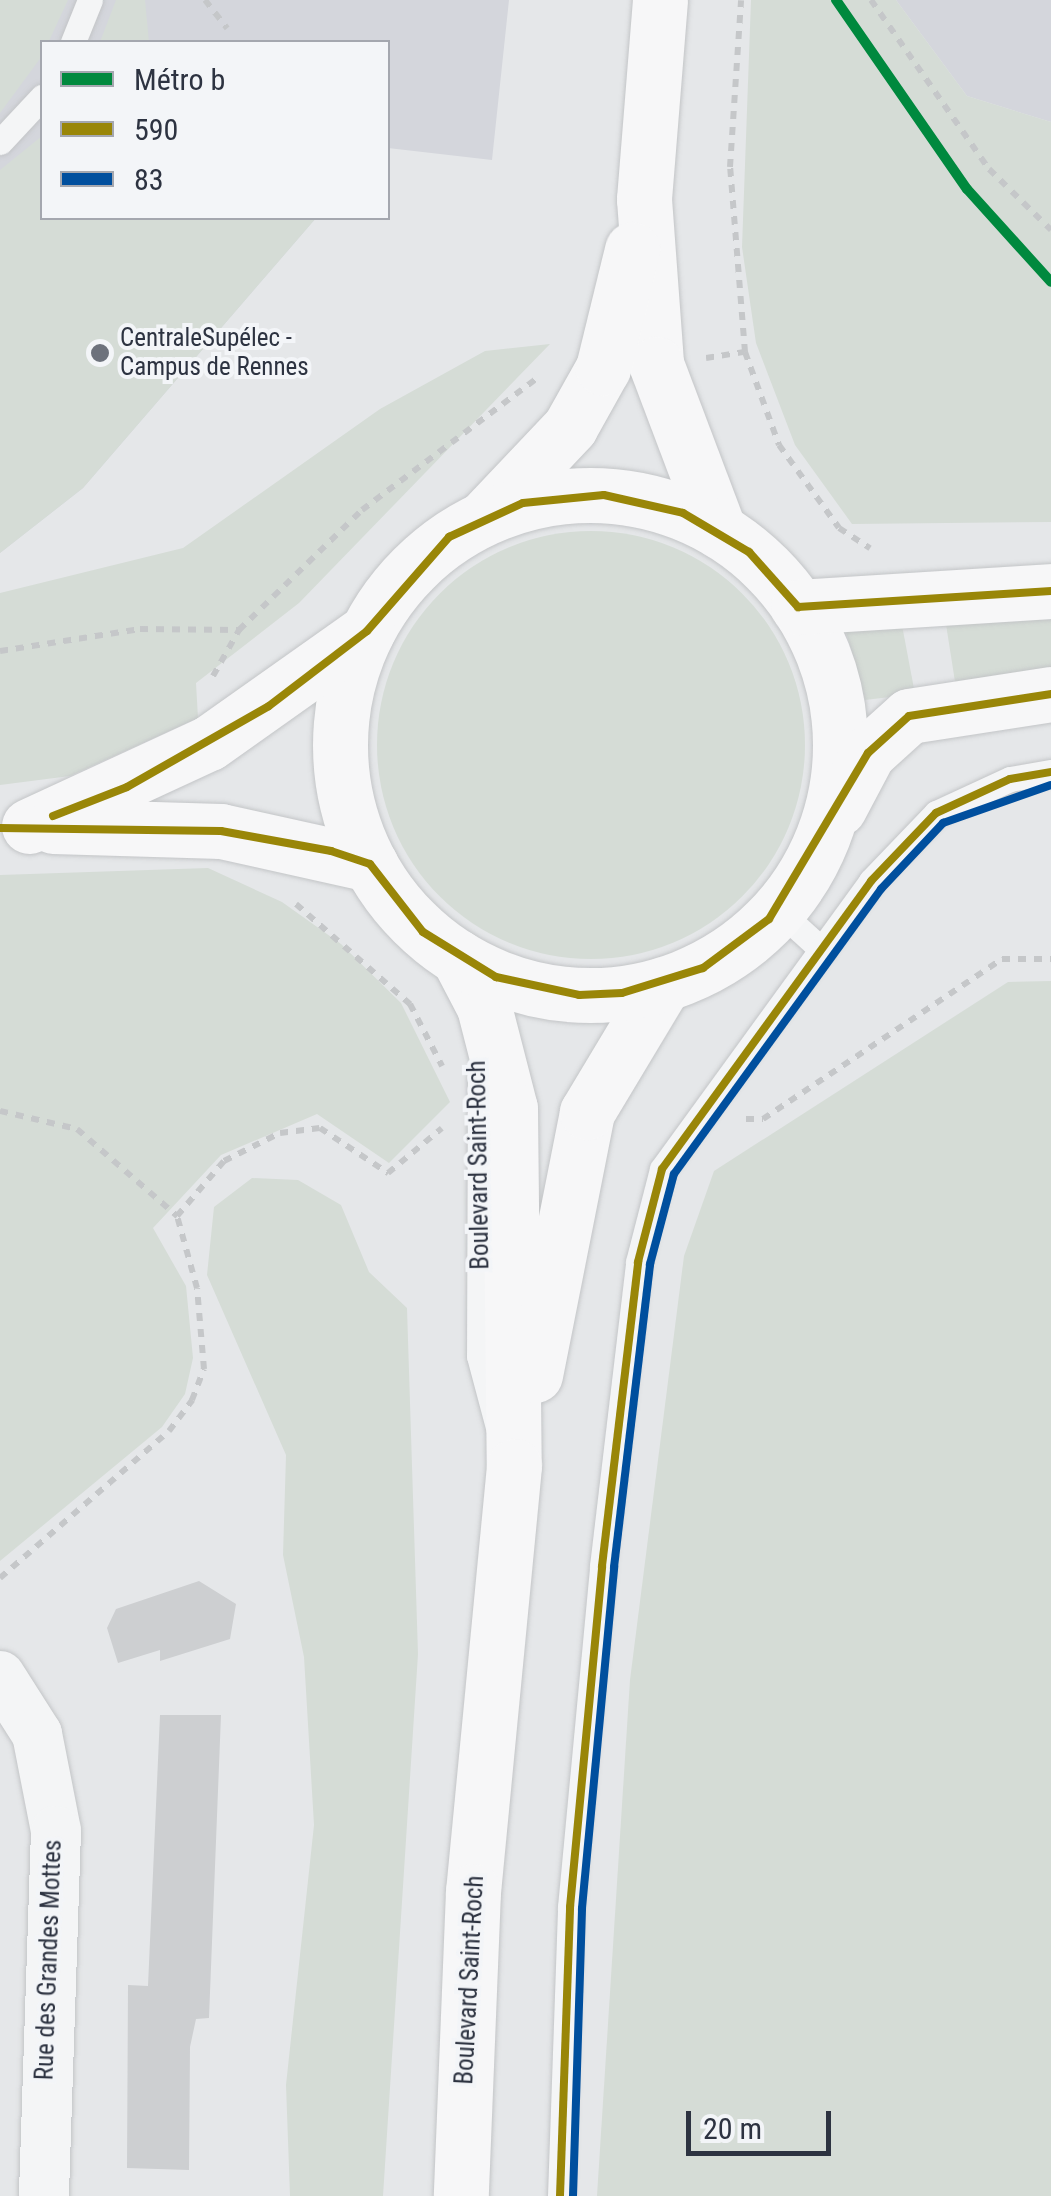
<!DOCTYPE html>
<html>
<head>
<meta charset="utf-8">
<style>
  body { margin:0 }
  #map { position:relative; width:1051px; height:2196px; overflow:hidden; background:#e5e7e9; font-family:"Roboto Condensed",sans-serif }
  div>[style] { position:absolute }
  .built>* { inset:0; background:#d4d6dc }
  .green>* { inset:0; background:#d5dcd6 }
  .round { border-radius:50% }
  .building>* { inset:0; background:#cdcfd1 }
  .path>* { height:6px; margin-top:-3px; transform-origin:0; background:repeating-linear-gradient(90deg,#c5c7c9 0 8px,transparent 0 16px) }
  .roads { filter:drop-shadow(0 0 2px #c3c5c7) drop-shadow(0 0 2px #c3c5c7) }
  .lane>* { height:25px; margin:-12.5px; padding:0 12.5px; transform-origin:12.5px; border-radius:12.5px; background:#f4f5f6 }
  .street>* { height:50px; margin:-25px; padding:0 25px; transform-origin:25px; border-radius:25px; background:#f4f5f6 }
  .secondary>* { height:55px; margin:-27.5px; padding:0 27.5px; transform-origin:27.5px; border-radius:27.5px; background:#f7f7f8 }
  .primary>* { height:55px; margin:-27.5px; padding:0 27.5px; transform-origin:27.5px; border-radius:27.5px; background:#f7f7f8 }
  .primary>.ring { margin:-27.5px; padding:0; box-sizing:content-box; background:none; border:55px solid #f7f7f8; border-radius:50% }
  .bus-1>* { height:8px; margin:-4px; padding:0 4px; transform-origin:4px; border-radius:4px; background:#998608 }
  .bus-2>* { height:8px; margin:-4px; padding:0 4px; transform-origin:4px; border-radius:4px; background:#004f9e }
  .metro-1>* { height:10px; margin:-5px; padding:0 5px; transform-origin:5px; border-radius:5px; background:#00893e }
  .dots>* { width:28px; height:28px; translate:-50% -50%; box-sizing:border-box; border:5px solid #f3f5f8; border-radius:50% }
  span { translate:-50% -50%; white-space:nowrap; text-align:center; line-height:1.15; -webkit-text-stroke:8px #f3f5f8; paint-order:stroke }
  .poi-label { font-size:25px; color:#2d3341 }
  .left { translate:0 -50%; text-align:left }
  .street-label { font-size:25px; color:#2d3341 }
  .legend { position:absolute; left:40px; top:40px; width:350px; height:180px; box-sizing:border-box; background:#f3f5f8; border:2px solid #a4a7af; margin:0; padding:12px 18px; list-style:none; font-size:30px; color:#2d3341 }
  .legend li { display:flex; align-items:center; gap:20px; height:50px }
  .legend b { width:50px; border:2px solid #a4a7af }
  .scale { position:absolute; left:686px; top:2111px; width:145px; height:45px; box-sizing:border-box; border:5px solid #2d3341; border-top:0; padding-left:12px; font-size:30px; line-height:35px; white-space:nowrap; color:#2d3341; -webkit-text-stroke:8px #f3f5f8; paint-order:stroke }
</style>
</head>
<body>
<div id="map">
  <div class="built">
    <i style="clip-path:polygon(0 0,509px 0,492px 160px,388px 148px,388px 42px,42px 42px,42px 218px,316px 218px,83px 488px,0 553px)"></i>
    <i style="clip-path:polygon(896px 0,1051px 0,1051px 122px,967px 96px)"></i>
  </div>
  <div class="green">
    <i style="clip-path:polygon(0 0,68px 0,42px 56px,0 113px)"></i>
    <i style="clip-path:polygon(116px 0,145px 0,149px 42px,100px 42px)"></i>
    <i style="clip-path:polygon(751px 0,896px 0,967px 96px,1051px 122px,1051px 522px,852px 524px,795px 445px,756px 343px,742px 247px)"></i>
    <i style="clip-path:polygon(42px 136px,42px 218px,316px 218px,83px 488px,0 553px,0 170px)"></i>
    <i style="clip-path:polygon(550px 344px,299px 603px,196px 683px,198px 718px,70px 776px,0 785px,0 593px,183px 548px,380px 409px,485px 351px)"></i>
    <i class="round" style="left:377px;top:531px;width:428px;height:428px"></i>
    <i style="clip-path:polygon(1051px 616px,1051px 673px,956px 688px,945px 618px)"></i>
    <i style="clip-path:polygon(901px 620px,915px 694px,865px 700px,843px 621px)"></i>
    <i style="clip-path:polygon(208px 868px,282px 902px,341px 944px,401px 1003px,450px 1102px,389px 1163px,317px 1114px,221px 1155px,153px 1228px,186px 1286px,193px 1358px,185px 1394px,162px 1427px,0 1561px,0 875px)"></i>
    <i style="clip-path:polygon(1051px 981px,1051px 2196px,597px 2196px,630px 1680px,684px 1256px,714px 1171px,1008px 982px)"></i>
    <i style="clip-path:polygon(252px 1178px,298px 1180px,341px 1205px,369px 1272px,407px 1308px,418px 1654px,383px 2196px,290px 2196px,286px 2085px,314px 1825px,304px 1657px,283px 1555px,286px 1455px,207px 1275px,214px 1207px)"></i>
  </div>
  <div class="building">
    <i style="clip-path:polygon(199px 1581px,236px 1604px,230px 1639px,160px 1661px,160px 1650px,118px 1663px,107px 1628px,116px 1609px)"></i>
    <i style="clip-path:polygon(160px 1715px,221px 1715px,209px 2018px,196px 2019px,190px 2047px,189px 2170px,127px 2168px,128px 1985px,148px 1986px)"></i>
  </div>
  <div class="path">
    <i style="left:205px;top:0;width:36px;rotate:52deg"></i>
    <i style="left:871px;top:0;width:206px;rotate:55.1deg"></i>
    <i style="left:989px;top:169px;width:87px;rotate:44.5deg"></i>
    <i style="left:745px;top:352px;width:99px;rotate:69.9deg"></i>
    <i style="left:779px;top:445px;width:102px;rotate:54.1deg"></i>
    <i style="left:839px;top:528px;width:37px;rotate:33deg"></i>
    <i style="left:706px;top:358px;width:39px;rotate:-9deg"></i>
    <i style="left:745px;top:352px;width:186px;rotate:-94.6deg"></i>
    <i style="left:730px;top:167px;width:167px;rotate:-86.2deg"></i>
    <i style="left:0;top:651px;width:142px;rotate:-8.9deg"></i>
    <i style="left:140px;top:629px;width:99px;rotate:0.6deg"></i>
    <i style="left:213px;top:676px;width:53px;rotate:-60.5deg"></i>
    <i style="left:239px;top:630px;width:172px;rotate:-44.3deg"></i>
    <i style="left:362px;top:510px;width:218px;rotate:-37deg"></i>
    <i style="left:296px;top:904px;width:152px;rotate:41.3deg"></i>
    <i style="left:410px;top:1004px;width:70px;rotate:62.7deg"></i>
    <i style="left:0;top:1111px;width:79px;rotate:13.2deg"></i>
    <i style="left:77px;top:1129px;width:133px;rotate:41deg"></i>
    <i style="left:746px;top:1119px;width:17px"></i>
    <i style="left:763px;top:1119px;width:288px;rotate:-33.8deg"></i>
    <i style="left:1002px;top:959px;width:49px"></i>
    <i style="left:0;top:1578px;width:224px;rotate:-41deg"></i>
    <i style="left:169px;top:1431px;width:39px;rotate:-53deg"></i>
    <i style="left:192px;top:1400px;width:33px;rotate:-69deg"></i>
    <i style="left:204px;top:1369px;width:81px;rotate:-94.9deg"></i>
    <i style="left:197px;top:1288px;width:75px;rotate:-105.5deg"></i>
    <i style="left:177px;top:1216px;width:72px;rotate:-49.5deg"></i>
    <i style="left:224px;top:1161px;width:63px;rotate:-26.6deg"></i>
    <i style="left:280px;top:1133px;width:40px;rotate:-7.1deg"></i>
    <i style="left:320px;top:1128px;width:82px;rotate:33.5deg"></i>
    <i style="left:388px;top:1173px;width:70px;rotate:-39.8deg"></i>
  </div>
  <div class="roads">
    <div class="lane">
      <i style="left:73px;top:42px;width:45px;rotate:-68deg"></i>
      <i style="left:0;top:142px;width:62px;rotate:-47deg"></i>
      <i style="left:777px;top:909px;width:61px;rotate:42.3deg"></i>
      <i style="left:480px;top:1075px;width:281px;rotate:90.2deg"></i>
      <i style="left:479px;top:1356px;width:78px;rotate:75.1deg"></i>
      <i style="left:560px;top:2196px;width:289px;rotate:-88deg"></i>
      <i style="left:570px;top:1907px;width:342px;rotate:-84.6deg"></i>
      <i style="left:602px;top:1566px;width:306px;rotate:-83.2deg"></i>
      <i style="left:638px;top:1262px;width:96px;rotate:-75.5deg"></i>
      <i style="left:662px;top:1169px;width:356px;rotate:-54deg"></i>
      <i style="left:871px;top:881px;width:94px;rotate:-46.3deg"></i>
      <i style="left:936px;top:813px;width:81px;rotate:-24.7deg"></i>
      <i style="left:1010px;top:779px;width:42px;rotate:-9.7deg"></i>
    </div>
    <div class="street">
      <i style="left:0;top:1676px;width:69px;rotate:57.5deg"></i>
      <i style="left:37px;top:1734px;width:99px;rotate:78.9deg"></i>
      <i style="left:56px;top:1831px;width:365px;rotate:91.9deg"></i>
    </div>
    <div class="secondary">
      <i style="left:660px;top:0;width:200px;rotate:94.6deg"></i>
      <i style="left:644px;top:199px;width:165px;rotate:85.8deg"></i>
      <i style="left:656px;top:364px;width:178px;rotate:69.3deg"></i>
      <i style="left:485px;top:517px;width:124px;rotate:-46.6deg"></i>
      <i style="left:570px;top:427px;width:68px;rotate:-60.8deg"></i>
      <i style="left:603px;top:368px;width:122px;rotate:-76.2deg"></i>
      <i style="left:458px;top:957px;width:56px;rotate:62.5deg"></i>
      <i style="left:484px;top:1007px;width:104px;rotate:75.6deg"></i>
      <i style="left:510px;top:1108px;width:358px;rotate:89.4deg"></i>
      <i style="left:514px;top:1466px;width:427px;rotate:95.5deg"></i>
      <i style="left:473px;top:1891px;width:305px;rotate:92.3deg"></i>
      <i style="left:535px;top:1375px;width:268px;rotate:-78.8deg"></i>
      <i style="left:587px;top:1112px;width:149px;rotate:-59deg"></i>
    </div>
    <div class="primary">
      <i class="ring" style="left:340px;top:495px;width:445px;height:445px"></i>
      <i style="left:798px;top:607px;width:254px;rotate:-3.6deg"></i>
      <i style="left:839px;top:808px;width:62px;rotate:-62.2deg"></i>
      <i style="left:868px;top:753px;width:55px;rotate:-42.1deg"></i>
      <i style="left:909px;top:716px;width:144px;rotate:-8.8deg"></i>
      <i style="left:29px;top:826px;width:198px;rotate:-24.8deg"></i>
      <i style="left:209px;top:743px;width:194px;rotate:-35.3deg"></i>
      <i style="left:53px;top:826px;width:168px;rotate:1.7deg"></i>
      <i style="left:221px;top:831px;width:153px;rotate:12.5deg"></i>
    </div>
  </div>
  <div class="bus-1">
    <i style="left:53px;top:816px;width:79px;rotate:-21.4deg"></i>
    <i style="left:127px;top:787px;width:163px;rotate:-29.7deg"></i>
    <i style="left:269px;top:706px;width:123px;rotate:-37.4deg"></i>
    <i style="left:367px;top:631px;width:125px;rotate:-48.9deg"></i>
    <i style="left:449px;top:537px;width:81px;rotate:-24.7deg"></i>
    <i style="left:523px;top:503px;width:81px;rotate:-5.6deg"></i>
    <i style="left:604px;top:495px;width:81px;rotate:12.8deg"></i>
    <i style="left:683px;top:513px;width:77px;rotate:30.6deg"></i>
    <i style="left:749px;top:552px;width:74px;rotate:48.3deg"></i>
    <i style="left:798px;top:607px;width:254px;rotate:-3.6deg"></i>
    <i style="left:0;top:828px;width:221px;rotate:0.8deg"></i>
    <i style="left:221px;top:831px;width:112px;rotate:10.3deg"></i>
    <i style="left:331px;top:851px;width:41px;rotate:18.4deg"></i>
    <i style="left:370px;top:864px;width:86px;rotate:52.1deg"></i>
    <i style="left:423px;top:932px;width:86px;rotate:31.7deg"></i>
    <i style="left:496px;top:977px;width:85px;rotate:12.2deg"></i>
    <i style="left:579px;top:995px;width:43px;rotate:-2.7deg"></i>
    <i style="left:622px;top:993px;width:85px;rotate:-17.2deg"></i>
    <i style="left:703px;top:968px;width:82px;rotate:-36.6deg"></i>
    <i style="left:769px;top:919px;width:193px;rotate:-59.2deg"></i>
    <i style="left:868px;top:753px;width:55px;rotate:-42.1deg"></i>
    <i style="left:909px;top:716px;width:144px;rotate:-8.8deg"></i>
    <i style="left:560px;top:2196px;width:289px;rotate:-88deg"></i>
    <i style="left:570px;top:1907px;width:342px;rotate:-84.6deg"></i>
    <i style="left:602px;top:1566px;width:306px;rotate:-83.2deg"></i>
    <i style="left:638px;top:1262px;width:96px;rotate:-75.5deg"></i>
    <i style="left:662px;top:1169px;width:356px;rotate:-54deg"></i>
    <i style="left:871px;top:881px;width:94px;rotate:-46.3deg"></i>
    <i style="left:936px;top:813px;width:81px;rotate:-24.7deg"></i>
    <i style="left:1010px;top:779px;width:42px;rotate:-9.7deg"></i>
  </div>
  <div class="bus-2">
    <i style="left:573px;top:2196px;width:288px;rotate:-88.2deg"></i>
    <i style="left:582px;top:1908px;width:342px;rotate:-84.6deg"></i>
    <i style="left:614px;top:1567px;width:305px;rotate:-83.2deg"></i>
    <i style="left:650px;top:1264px;width:93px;rotate:-75.1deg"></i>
    <i style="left:674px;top:1174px;width:352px;rotate:-54deg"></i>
    <i style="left:881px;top:889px;width:91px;rotate:-46.8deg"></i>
    <i style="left:943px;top:823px;width:114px;rotate:-19.4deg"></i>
  </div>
  <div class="metro-1">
    <i style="left:836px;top:0;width:230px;rotate:55.3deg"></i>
    <i style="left:967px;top:189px;width:125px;rotate:47.9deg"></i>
  </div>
  <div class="dots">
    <i style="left:100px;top:353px;background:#6d727c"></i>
  </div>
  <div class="poi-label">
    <span class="left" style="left:120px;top:353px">CentraleSupélec -<br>Campus de Rennes</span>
  </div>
  <div class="street-label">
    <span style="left:479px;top:1165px;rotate:-91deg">Boulevard Saint-Roch</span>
    <span style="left:49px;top:1960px;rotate:-88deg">Rue des Grandes Mottes</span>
    <span style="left:470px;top:1980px;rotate:-87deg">Boulevard Saint-Roch</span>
  </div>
  <ul class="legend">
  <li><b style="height:12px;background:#00893e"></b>Métro b</li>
  <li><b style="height:12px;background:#998608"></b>590</li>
  <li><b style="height:12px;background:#004f9e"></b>83</li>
  </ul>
  <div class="scale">20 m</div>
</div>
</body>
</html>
